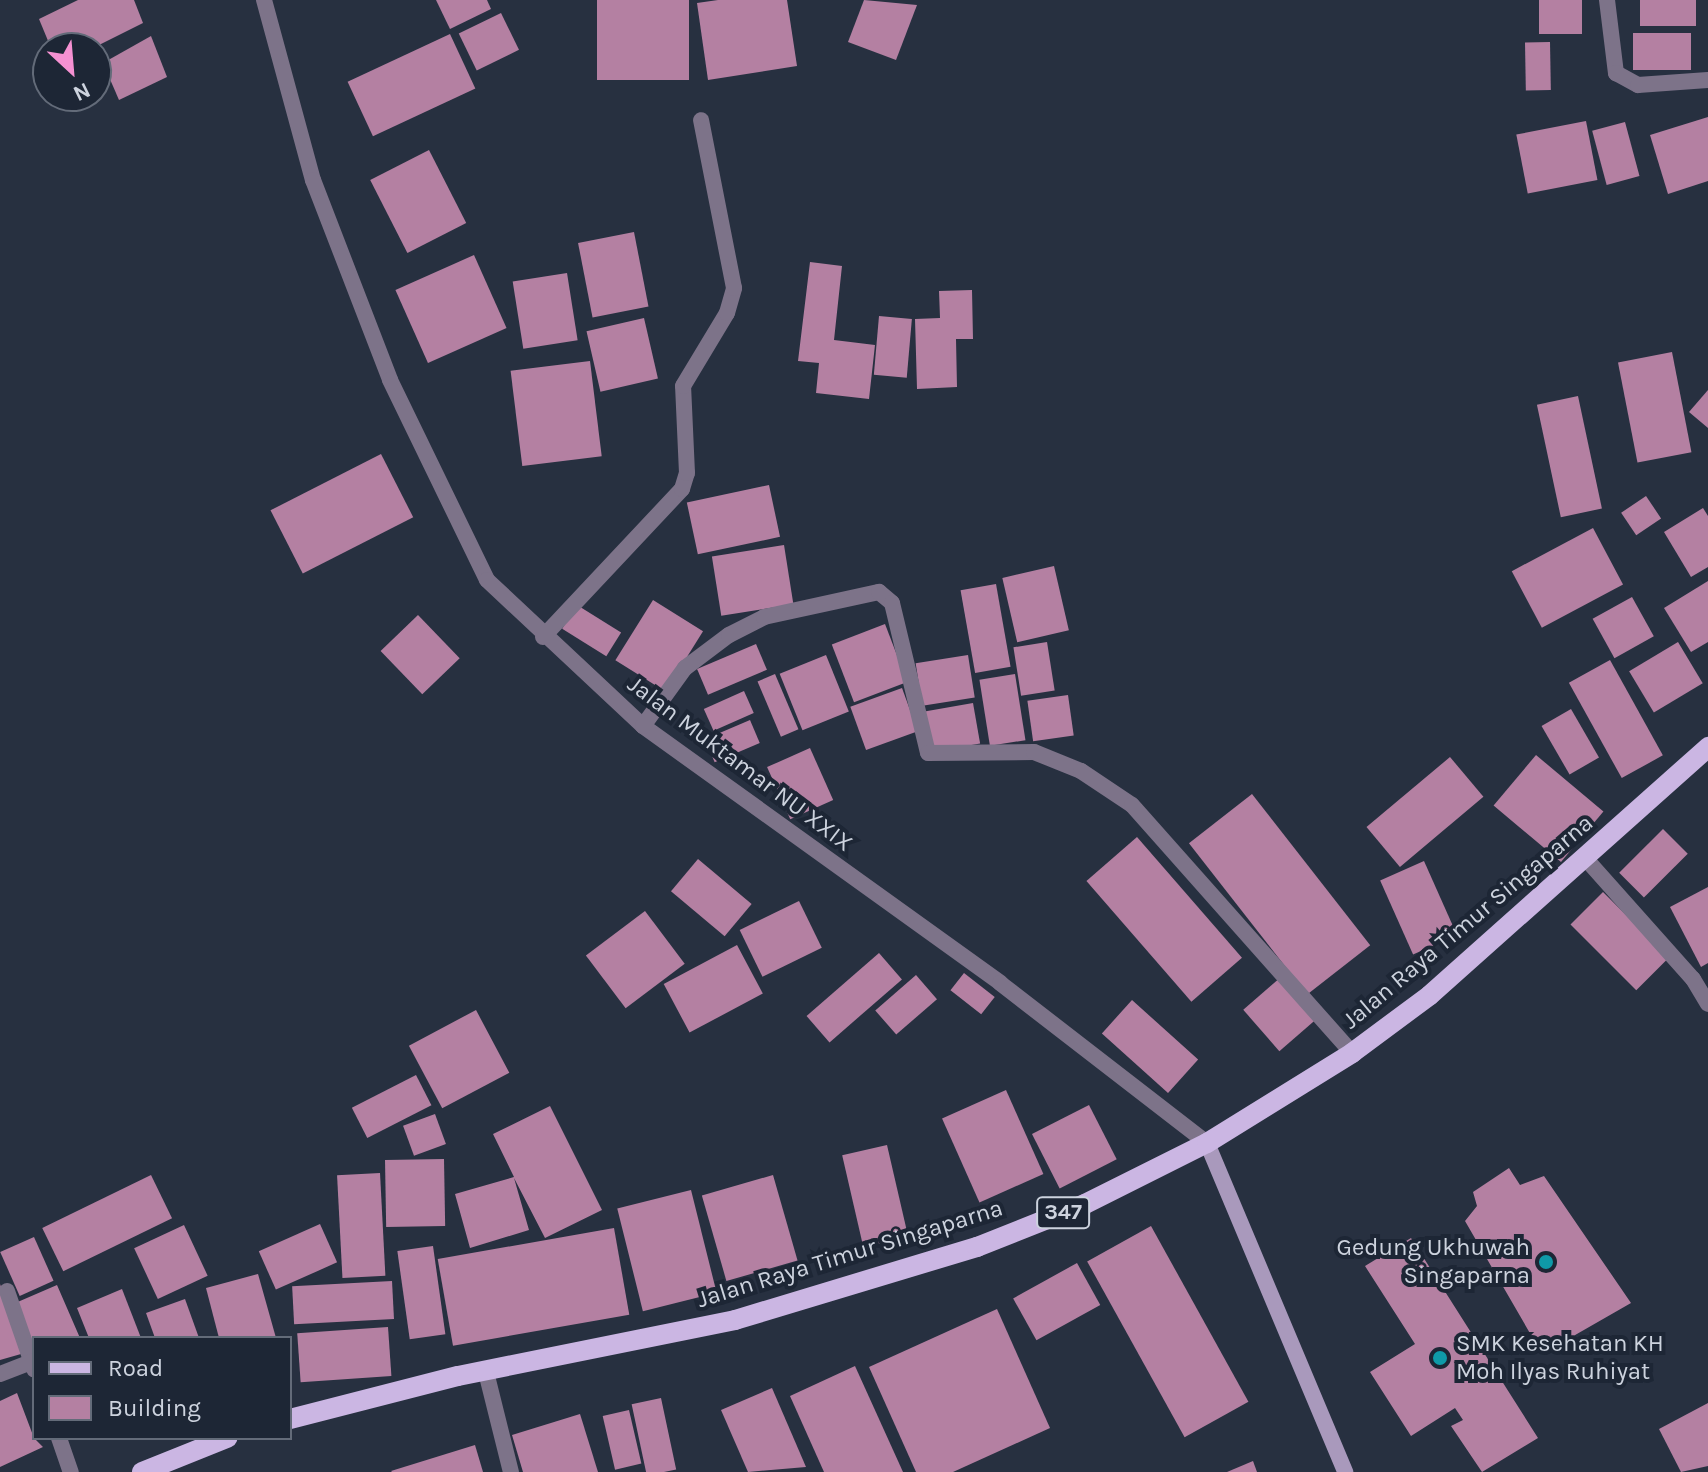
<!DOCTYPE html>
<html>
<head>
<meta charset="utf-8">
<style>
  body { margin:0 }
  #map { position:relative; width:1708px; height:1472px; overflow:hidden; background:#273040; font-family:Karla,sans-serif }
  div>[style] { position:absolute }
  .building>* { inset:0; background:#b480a2; transform-origin:0 0 }
  .street>* { height:16px; margin:-8px; padding:0 8px; transform-origin:8px; border-radius:8px; background:#7d7389 }
  .secondary>* { height:16px; margin:-8px; padding:0 8px; transform-origin:8px; border-radius:8px; background:#a999bc }
  .primary>* { height:20px; margin:-10px; padding:0 10px; transform-origin:10px; border-radius:10px; background:#cbb6e3 }
  .dots>* { width:22px; height:22px; translate:-50% -50%; box-sizing:border-box; border:4px solid #1d2635; border-radius:50% }
  span { translate:-50% -50%; white-space:nowrap; text-align:center; line-height:1.15; -webkit-text-stroke:8px #1d2635; paint-order:stroke }
  .shield-label span { padding:2px 6px; background:#1d2635; border:2px solid; border-radius:6px; -webkit-text-stroke-width:0 }
  .shield-label { font-size:22px; color:#cdd3de; font-weight:700 }
  .street-label { font-size:24px; color:#cdd3de }
  .poi-label { font-size:24px; color:#cdd3de }
  .right { translate:-100% -50%; text-align:right }
  .left { translate:0 -50%; text-align:left }
  .legend { position:absolute; left:32px; top:1336px; width:260px; height:104px; box-sizing:border-box; background:#1d2635; border:2px solid #636b79; margin:0; padding:10px 14px; list-style:none; font-size:24px; color:#cdd3de }
  .legend li { display:flex; align-items:center; gap:16px; height:40px }
  .legend b { width:40px; border:2px solid #636b79 }
  .north { position:absolute; left:32px; top:32px; width:80px; height:80px; box-sizing:border-box; background:#1d2635; border:2px solid #636b79; border-radius:50%; rotate:154deg; font-size:22px; font-weight:700; line-height:32px; text-align:center; color:#cdd3de }
  .north::after { content:''; display:block; margin:auto; width:28px; height:36px; background:#f591d2; clip-path:polygon(50% 0,100% 100%,50% 72%,0 100%) }
</style>
</head>
<body>
<div id="map">
  <div class="building">
    <i style="clip-path:polygon(78px 0,134px 0,143px 23px,93px 48px,51px 48px,39px 19px)"></i>
    <i style="clip-path:polygon(436px 0,487px 0,491px 9px,450px 29px)"></i>
    <i style="left:597px;top:0;width:92px;height:80px"></i>
    <i style="clip-path:polygon(718px 0,787px 0,797px 66px,708px 80px,697px 3px)"></i>
    <i style="clip-path:polygon(864px 0,917px 5px,896px 60px,848px 42px)"></i>
    <i style="left:1539px;top:0;width:43px;height:34px"></i>
    <i style="left:1640px;top:0;width:56px;height:26px"></i>
    <i style="left:501px;top:13px;width:41px;height:47px;rotate:64deg"></i>
    <i style="left:1633px;top:33px;width:58px;height:37px"></i>
    <i style="left:450px;top:34px;width:60px;height:113px;rotate:65deg"></i>
    <i style="clip-path:polygon(151px 36px,167px 77px,119px 100px,103px 63px)"></i>
    <i style="left:1550px;top:42px;width:48px;height:25px;rotate:89deg"></i>
    <i style="clip-path:polygon(1708px 117px,1708px 181px,1668px 194px,1650px 135px)"></i>
    <i style="left:1586px;top:121px;width:60px;height:71px;rotate:79deg"></i>
    <i style="left:1625px;top:122px;width:56px;height:34px;rotate:75deg"></i>
    <i style="left:429px;top:150px;width:82px;height:66px;rotate:63deg"></i>
    <i style="left:634px;top:232px;width:76px;height:57px;rotate:79deg"></i>
    <i style="left:474px;top:255px;width:80px;height:86px;rotate:66deg"></i>
    <i style="clip-path:polygon(810px 262px,842px 266px,834px 340px,875px 345px,869px 399px,816px 393px,819px 363px,798px 361px)"></i>
    <i style="left:567px;top:273px;width:68px;height:55px;rotate:81deg"></i>
    <i style="clip-path:polygon(972px 290px,973px 339px,956px 339px,957px 387px,917px 389px,915px 319px,940px 318px,939px 291px)"></i>
    <i style="left:879px;top:316px;width:33px;height:59px;rotate:5deg"></i>
    <i style="left:644px;top:318px;width:62px;height:59px;rotate:77deg"></i>
    <i style="left:1672px;top:352px;width:102px;height:55px;rotate:79deg"></i>
    <i style="left:590px;top:361px;width:96px;height:80px;rotate:83deg"></i>
    <i style="clip-path:polygon(1708px 390px,1708px 428px,1689px 412px)"></i>
    <i style="left:1578px;top:396px;width:115px;height:42px;rotate:78deg"></i>
    <i style="left:381px;top:454px;width:71px;height:124px;rotate:63deg"></i>
    <i style="left:769px;top:485px;width:53px;height:84px;rotate:78deg"></i>
    <i style="left:1646px;top:496px;width:27px;height:30px;rotate:56deg"></i>
    <i style="clip-path:polygon(1703px 508px,1708px 516px,1708px 567px,1691px 577px,1664px 532px)"></i>
    <i style="left:1593px;top:528px;width:64px;height:92px;rotate:62deg"></i>
    <i style="left:784px;top:545px;width:60px;height:73px;rotate:81deg"></i>
    <i style="left:1054px;top:566px;width:66px;height:53px;rotate:77deg"></i>
    <i style="clip-path:polygon(1708px 581px,1708px 642px,1691px 652px,1664px 608px)"></i>
    <i style="left:996px;top:584px;width:84px;height:36px;rotate:80deg"></i>
    <i style="left:1632px;top:597px;width:45px;height:45px;rotate:61deg"></i>
    <i style="left:653px;top:600px;width:59px;height:71px;rotate:32deg"></i>
    <i style="left:577px;top:605px;width:52px;height:28px;rotate:32deg"></i>
    <i style="left:418px;top:615px;width:60px;height:52px;rotate:46deg"></i>
    <i style="left:885px;top:624px;width:62px;height:57px;rotate:69deg"></i>
    <i style="left:1047px;top:642px;width:49px;height:34px;rotate:81deg"></i>
    <i style="left:1678px;top:642px;width:48px;height:57px;rotate:59deg"></i>
    <i style="left:756px;top:644px;width:28px;height:64px;rotate:67deg"></i>
    <i style="left:826px;top:655px;width:61px;height:50px;rotate:68deg"></i>
    <i style="left:968px;top:655px;width:43px;height:53px;rotate:81deg"></i>
    <i style="left:1610px;top:660px;width:109px;height:47px;rotate:61deg"></i>
    <i style="left:775px;top:674px;width:60px;height:19px;rotate:67deg"></i>
    <i style="left:1015px;top:674px;width:67px;height:36px;rotate:81deg"></i>
    <i style="left:902px;top:688px;width:46px;height:55px;rotate:70deg"></i>
    <i style="left:744px;top:691px;width:24px;height:44px;rotate:66deg"></i>
    <i style="left:1068px;top:695px;width:41px;height:41px;rotate:82deg"></i>
    <i style="left:973px;top:703px;width:41px;height:52px;rotate:80deg"></i>
    <i style="left:1571px;top:709px;width:56px;height:34px;rotate:60deg"></i>
    <i style="left:750px;top:720px;width:25px;height:49px;rotate:67deg"></i>
    <i style="left:810px;top:748px;width:57px;height:47px;rotate:66deg"></i>
    <i style="left:1536px;top:755px;width:88px;height:66px;rotate:40deg"></i>
    <i style="left:1450px;top:757px;width:52px;height:109px;rotate:50deg"></i>
    <i style="left:1252px;top:794px;width:192px;height:80px;rotate:52deg"></i>
    <i style="left:1663px;top:829px;width:35px;height:62px;rotate:45deg"></i>
    <i style="left:1137px;top:837px;width:160px;height:67px;rotate:49deg"></i>
    <i style="left:698px;top:859px;width:70px;height:42px;rotate:40deg"></i>
    <i style="left:1424px;top:861px;width:81px;height:48px;rotate:66deg"></i>
    <i style="clip-path:polygon(1708px 887px,1708px 963px,1701px 967px,1670px 907px)"></i>
    <i style="left:1603px;top:892px;width:93px;height:46px;rotate:45deg"></i>
    <i style="left:799px;top:901px;width:52px;height:66px;rotate:64deg"></i>
    <i style="left:645px;top:911px;width:66px;height:74px;rotate:53deg"></i>
    <i style="left:737px;top:945px;width:55px;height:83px;rotate:62deg"></i>
    <i style="left:879px;top:953px;width:35px;height:96px;rotate:49deg"></i>
    <i style="left:964px;top:973px;width:39px;height:22px;rotate:38deg"></i>
    <i style="left:916px;top:975px;width:32px;height:54px;rotate:49deg"></i>
    <i style="left:1281px;top:977px;width:55px;height:50px;rotate:49deg"></i>
    <i style="left:1132px;top:1000px;width:89px;height:45px;rotate:42deg"></i>
    <i style="left:476px;top:1010px;width:71px;height:76px;rotate:62deg"></i>
    <i style="left:416px;top:1075px;width:34px;height:72px;rotate:63deg"></i>
    <i style="left:1006px;top:1090px;width:92px;height:70px;rotate:66deg"></i>
    <i style="left:1089px;top:1105px;width:61px;height:64px;rotate:63deg"></i>
    <i style="clip-path:polygon(550px 1106px,602px 1210px,545px 1238px,514px 1178px,529px 1230px,470px 1248px,455px 1194px,514px 1177px,493px 1134px)"></i>
    <i style="left:435px;top:1114px;width:32px;height:34px;rotate:70deg"></i>
    <i style="left:887px;top:1145px;width:96px;height:46px;rotate:77deg"></i>
    <i style="left:444px;top:1159px;width:67px;height:59px;rotate:89deg"></i>
    <i style="clip-path:polygon(1509px 1168px,1520px 1185px,1544px 1176px,1631px 1303px,1542px 1354px,1465px 1221px,1477px 1206px,1473px 1192px)"></i>
    <i style="left:380px;top:1173px;width:103px;height:43px;rotate:87deg"></i>
    <i style="left:151px;top:1175px;width:48px;height:121px;rotate:64deg"></i>
    <i style="left:773px;top:1175px;width:89px;height:74px;rotate:74deg"></i>
    <i style="left:691px;top:1190px;width:106px;height:76px;rotate:76deg"></i>
    <i style="left:320px;top:1224px;width:42px;height:67px;rotate:66deg"></i>
    <i style="left:184px;top:1225px;width:56px;height:55px;rotate:65deg"></i>
    <i style="left:1151px;top:1226px;width:201px;height:73px;rotate:61deg"></i>
    <i style="left:614px;top:1228px;width:88px;height:179px;rotate:80deg"></i>
    <i style="left:34px;top:1237px;width:48px;height:37px;rotate:66deg"></i>
    <i style="clip-path:polygon(1411px 1238px,1538px 1438px,1482px 1472px,1451px 1426px,1463px 1420px,1455px 1408px,1411px 1436px,1370px 1372px,1415px 1344px,1365px 1266px)"></i>
    <i style="left:433px;top:1246px;width:89px;height:36px;rotate:82deg"></i>
    <i style="left:1077px;top:1263px;width:48px;height:73px;rotate:61deg"></i>
    <i style="clip-path:polygon(258px 1274px,276px 1338px,219px 1338px,206px 1288px)"></i>
    <i style="left:392px;top:1281px;width:38px;height:100px;rotate:87deg"></i>
    <i style="clip-path:polygon(0 1284px,21px 1354px,0 1360px)"></i>
    <i style="clip-path:polygon(57px 1285px,80px 1338px,34px 1338px,34px 1353px,13px 1304px)"></i>
    <i style="clip-path:polygon(122px 1289px,141px 1338px,89px 1338px,77px 1308px)"></i>
    <i style="clip-path:polygon(185px 1299px,199px 1338px,155px 1338px,146px 1313px)"></i>
    <i style="clip-path:polygon(997px 1309px,1050px 1428px,953px 1472px,916px 1472px,869px 1367px)"></i>
    <i style="left:388px;top:1327px;width:49px;height:91px;rotate:86deg"></i>
    <i style="clip-path:polygon(855px 1366px,903px 1472px,824px 1472px,790px 1396px)"></i>
    <i style="clip-path:polygon(772px 1388px,806px 1467px,748px 1472px,721px 1410px)"></i>
    <i style="clip-path:polygon(17px 1393px,34px 1438px,43px 1447px,0 1467px,0 1401px)"></i>
    <i style="left:661px;top:1398px;width:73px;height:30px;rotate:78deg"></i>
    <i style="clip-path:polygon(1708px 1403px,1708px 1466px,1681px 1472px,1659px 1429px)"></i>
    <i style="left:629px;top:1410px;width:55px;height:27px;rotate:77deg"></i>
    <i style="clip-path:polygon(580px 1414px,598px 1472px,523px 1472px,512px 1435px)"></i>
    <i style="clip-path:polygon(475px 1445px,483px 1472px,392px 1472px,391px 1471px)"></i>
    <i style="clip-path:polygon(1253px 1461px,1257px 1472px,1227px 1472px)"></i>
  </div>
  <div class="street">
    <i style="left:264px;top:0;width:187px;rotate:74.8deg"></i>
    <i style="left:313px;top:180px;width:214px;rotate:68.9deg"></i>
    <i style="left:390px;top:380px;width:222px;rotate:64.1deg"></i>
    <i style="left:487px;top:580px;width:214px;rotate:43.1deg"></i>
    <i style="left:643px;top:726px;width:440px;rotate:35.7deg"></i>
    <i style="left:1000px;top:983px;width:262px;rotate:37.7deg"></i>
    <i style="left:1607px;top:0;width:74px;rotate:83deg"></i>
    <i style="left:1616px;top:73px;width:25px;rotate:29deg"></i>
    <i style="left:1638px;top:85px;width:70px;rotate:-4.1deg"></i>
    <i style="left:543px;top:637px;width:203px;rotate:-46.8deg"></i>
    <i style="left:682px;top:489px;width:17px;rotate:-73deg"></i>
    <i style="left:687px;top:473px;width:87px;rotate:-92.6deg"></i>
    <i style="left:683px;top:386px;width:85px;rotate:-58.9deg"></i>
    <i style="left:727px;top:313px;width:26px;rotate:-74deg"></i>
    <i style="left:734px;top:288px;width:171px;rotate:-101.1deg"></i>
    <i style="left:643px;top:726px;width:72px;rotate:-54.1deg"></i>
    <i style="left:685px;top:668px;width:55px;rotate:-36.9deg"></i>
    <i style="left:729px;top:635px;width:39px;rotate:-27deg"></i>
    <i style="left:764px;top:617px;width:118px;rotate:-12.3deg"></i>
    <i style="left:879px;top:592px;width:17px;rotate:40deg"></i>
    <i style="left:892px;top:603px;width:154px;rotate:76.5deg"></i>
    <i style="left:928px;top:753px;width:106px;rotate:-0.5deg"></i>
    <i style="left:1034px;top:752px;width:51px;rotate:22deg"></i>
    <i style="left:1081px;top:771px;width:61px;rotate:33.7deg"></i>
    <i style="left:1132px;top:805px;width:332px;rotate:48.4deg"></i>
    <i style="left:1586px;top:859px;width:161px;rotate:48.3deg"></i>
    <i style="left:1693px;top:979px;width:29px;rotate:59deg"></i>
    <i style="left:7px;top:1291px;width:83px;rotate:70.9deg"></i>
    <i style="left:486px;top:1372px;width:103px;rotate:76deg"></i>
    <i style="left:0;top:1374px;width:34px;rotate:-21deg"></i>
    <i style="left:59px;top:1438px;width:36px;rotate:71deg"></i>
  </div>
  <div class="secondary">
    <i style="left:1207px;top:1143px;width:357px;rotate:67.2deg"></i>
  </div>
  <div class="primary">
    <i style="left:290px;top:1419px;width:173px;rotate:-14.4deg"></i>
    <i style="left:458px;top:1376px;width:283px;rotate:-11.4deg"></i>
    <i style="left:735px;top:1320px;width:253px;rotate:-16.8deg"></i>
    <i style="left:977px;top:1247px;width:116px;rotate:-21.7deg"></i>
    <i style="left:1085px;top:1204px;width:136px;rotate:-26.6deg"></i>
    <i style="left:1207px;top:1143px;width:171px;rotate:-31.8deg"></i>
    <i style="left:1352px;top:1053px;width:97px;rotate:-36.6deg"></i>
    <i style="left:1430px;top:995px;width:373px;rotate:-41.7deg"></i>
    <i style="left:142px;top:1472px;width:92px;rotate:-21.8deg"></i>
  </div>
  <div class="dots">
    <i style="left:1546px;top:1262px;background:#0f9aa8"></i>
    <i style="left:1440px;top:1358px;background:#0f9aa8"></i>
  </div>
  <div class="shield-label">
    <span style="left:1063px;top:1213px">347</span>
  </div>
  <div class="street-label">
    <span style="left:740px;top:764px;rotate:37deg">Jalan Muktamar NU XXIX</span>
    <span style="left:1468px;top:922px;rotate:-40deg">Jalan Raya Timur Singaparna</span>
    <span style="left:850px;top:1254px;rotate:-17deg">Jalan Raya Timur Singaparna</span>
  </div>
  <div class="poi-label">
    <span class="right" style="left:1530px;top:1262px">Gedung Ukhuwah<br>Singaparna</span>
    <span class="left" style="left:1456px;top:1358px">SMK Kesehatan KH<br>Moh Ilyas Ruhiyat</span>
  </div>
  <ul class="legend">
  <li><b style="height:10px;background:#cbb6e3"></b>Road</li>
  <li><b style="height:22px;background:#b480a2"></b>Building</li>
  </ul>
  <div class="north">N</div>
</div>
</body>
</html>
